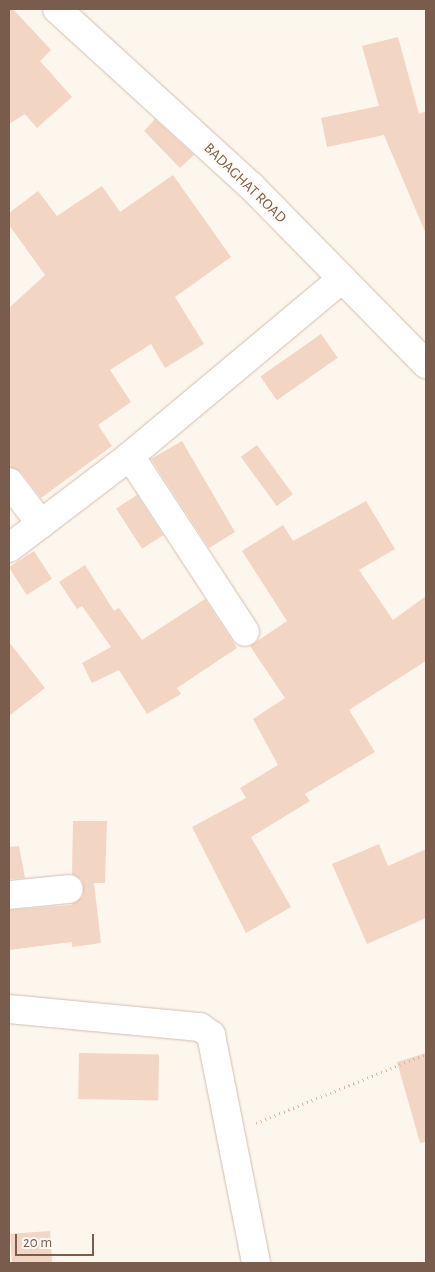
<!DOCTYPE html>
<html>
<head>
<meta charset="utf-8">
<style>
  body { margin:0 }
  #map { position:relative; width:435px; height:1272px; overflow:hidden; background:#fdf6ec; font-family:"Alegreya Sans",sans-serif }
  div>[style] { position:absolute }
  .building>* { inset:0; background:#f3d5c3; transform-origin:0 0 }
  .path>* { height:3px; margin-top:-1.5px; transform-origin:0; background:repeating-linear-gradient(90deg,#d9b8a5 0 1px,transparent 0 5px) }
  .roads { filter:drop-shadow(0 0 1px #d1beb0) drop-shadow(0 0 1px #d1beb0) }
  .street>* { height:28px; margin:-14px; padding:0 14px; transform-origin:14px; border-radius:14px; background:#fff }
  .secondary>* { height:28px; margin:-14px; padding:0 14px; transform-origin:14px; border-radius:14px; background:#fff }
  span { translate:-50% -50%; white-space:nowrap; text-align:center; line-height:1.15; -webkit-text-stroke:4.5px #fffaf3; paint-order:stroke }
  .street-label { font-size:15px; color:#7a5c4d }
  .frame { position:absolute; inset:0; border:10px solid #7a5c4d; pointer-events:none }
  .scale { position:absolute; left:15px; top:1234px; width:79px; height:22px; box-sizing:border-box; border:2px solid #7a5c4d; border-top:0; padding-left:6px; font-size:15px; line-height:18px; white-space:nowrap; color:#7a5c4d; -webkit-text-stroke:4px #fffaf3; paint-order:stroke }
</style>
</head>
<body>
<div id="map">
  <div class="building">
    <i style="clip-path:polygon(9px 9px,13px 9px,51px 50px,40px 61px,72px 97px,37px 128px,25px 114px,9px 124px)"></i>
    <i style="clip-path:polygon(398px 37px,419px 114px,426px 111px,426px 234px,384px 135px,327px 147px,321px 118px,379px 106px,362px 46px)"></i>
    <i style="clip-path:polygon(155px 119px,194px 155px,180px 168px,144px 131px)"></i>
    <i style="clip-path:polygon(173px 175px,231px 257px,175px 297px,204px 344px,165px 368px,151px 344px,110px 370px,131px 402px,98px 425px,112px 446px,41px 498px,21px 472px,9px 467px,9px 308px,45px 275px,9px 225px,9px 213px,38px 191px,57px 216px,102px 186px,120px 212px)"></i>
    <i style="left:321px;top:334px;width:29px;height:74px;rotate:55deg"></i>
    <i style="clip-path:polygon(182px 441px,235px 532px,209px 548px,151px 459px)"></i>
    <i style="left:257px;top:445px;width:61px;height:20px;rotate:54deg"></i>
    <i style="left:137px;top:495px;width:48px;height:25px;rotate:57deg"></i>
    <i style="clip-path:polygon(366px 501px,395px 549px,359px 570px,393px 620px,426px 596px,426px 661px,349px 710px,375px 752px,305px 794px,310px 801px,251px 837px,291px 907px,246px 933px,192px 827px,246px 798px,240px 788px,278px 765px,253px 719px,285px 698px,250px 646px,287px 621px,242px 551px,283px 525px,293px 541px)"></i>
    <i style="left:34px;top:551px;width:33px;height:30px;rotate:57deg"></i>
    <i style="clip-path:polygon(85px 565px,114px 611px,119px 608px,142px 640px,205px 599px,237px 648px,177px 688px,181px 694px,147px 714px,119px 670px,92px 683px,82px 663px,111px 647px,82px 606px,77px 609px,59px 582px)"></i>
    <i style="clip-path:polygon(9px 642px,45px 688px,9px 716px)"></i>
    <i style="clip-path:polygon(73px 821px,107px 821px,105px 883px,94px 883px,101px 943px,72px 947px,72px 942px,9px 950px,9px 910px,71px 905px,83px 896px,82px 880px,72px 874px)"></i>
    <i style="clip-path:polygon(379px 844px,388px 866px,426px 849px,426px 918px,367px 944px,332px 864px)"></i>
    <i style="clip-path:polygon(19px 846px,25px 878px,9px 879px,9px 847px)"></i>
    <i style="left:79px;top:1053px;width:80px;height:46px;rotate:1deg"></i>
    <i style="clip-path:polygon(426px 1053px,426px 1142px,420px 1143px,397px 1062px)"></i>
    <i style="left:50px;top:1231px;width:32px;height:40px;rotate:86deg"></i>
  </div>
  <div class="path">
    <i style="left:256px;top:1123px;width:183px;rotate:-22.1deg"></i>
  </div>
  <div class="roads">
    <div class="street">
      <i style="left:130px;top:456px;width:210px;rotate:56.8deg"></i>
      <i style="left:9px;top:482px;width:53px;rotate:52.7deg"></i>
      <i style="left:9px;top:548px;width:152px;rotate:-37.2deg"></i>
      <i style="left:130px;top:456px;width:276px;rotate:-39.9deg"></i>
      <i style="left:9px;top:895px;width:60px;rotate:-5.7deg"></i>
      <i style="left:9px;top:1009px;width:192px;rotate:5.4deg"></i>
      <i style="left:200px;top:1027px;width:14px;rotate:36deg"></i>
      <i style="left:211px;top:1035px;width:232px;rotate:78.8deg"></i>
    </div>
    <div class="secondary">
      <i style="left:57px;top:9px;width:263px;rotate:42.4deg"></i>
      <i style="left:251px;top:186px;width:250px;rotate:45.5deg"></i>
    </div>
  </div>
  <div class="street-label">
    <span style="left:245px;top:183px;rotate:44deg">BADAGHAT ROAD</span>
  </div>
  <div class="frame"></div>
  <div class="scale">20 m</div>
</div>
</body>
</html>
